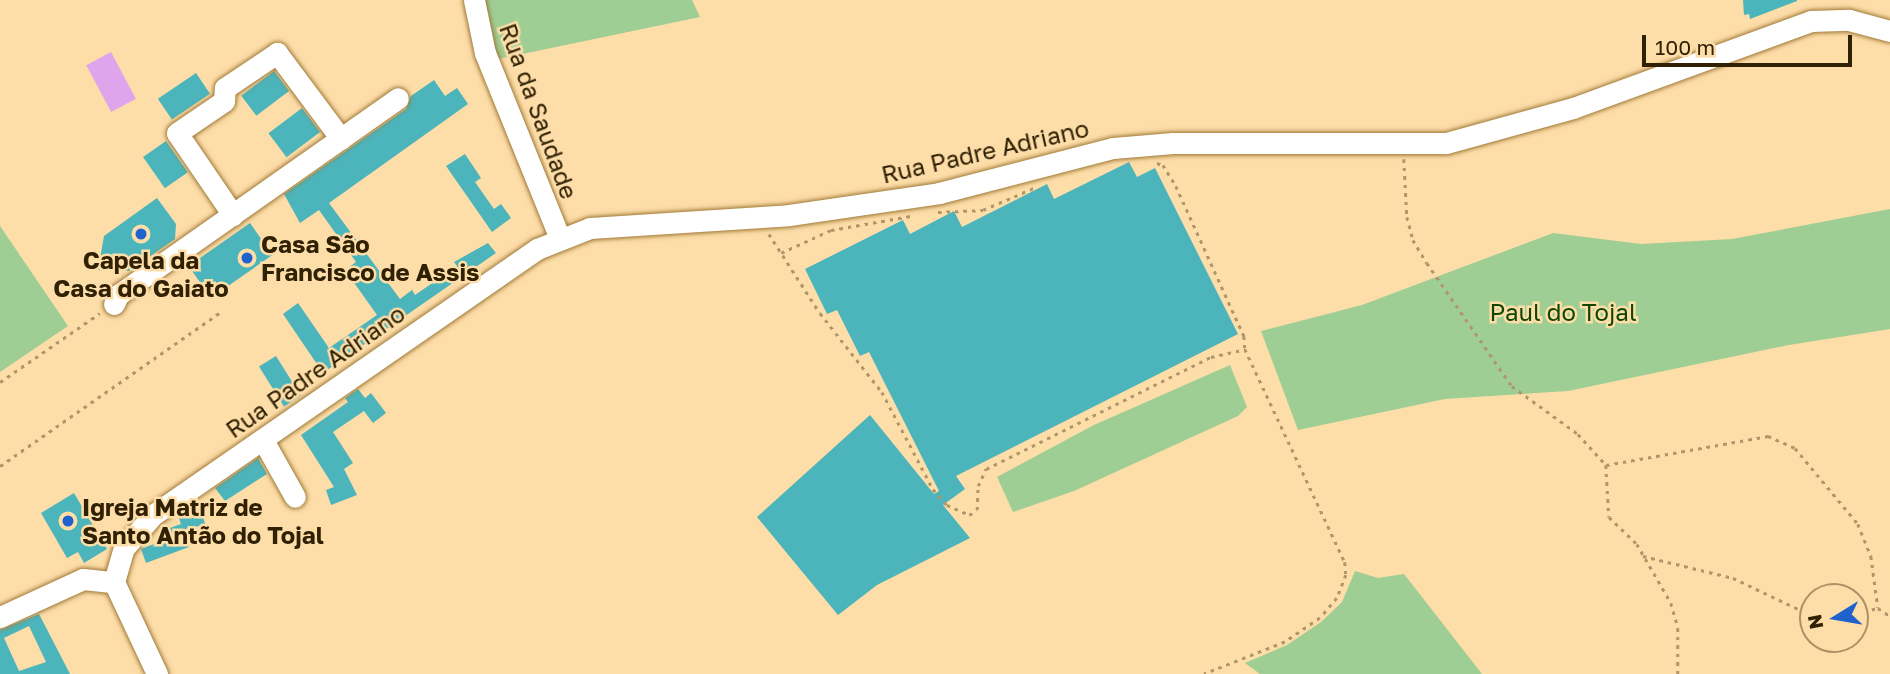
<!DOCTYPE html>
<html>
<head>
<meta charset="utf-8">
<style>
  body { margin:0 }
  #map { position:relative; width:1890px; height:674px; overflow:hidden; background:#fddda8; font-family:"Golos Text",sans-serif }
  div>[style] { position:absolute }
  .green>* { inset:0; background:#9fce95 }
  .water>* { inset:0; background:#dfa5ec; transform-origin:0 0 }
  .building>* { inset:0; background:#4cb5bb; transform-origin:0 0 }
  .path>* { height:2.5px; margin-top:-1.25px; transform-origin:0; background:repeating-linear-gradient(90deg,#b0966a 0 3.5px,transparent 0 8.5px) }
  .roads { filter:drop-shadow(0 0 2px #a07a37) drop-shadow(0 0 2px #a07a37) }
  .minor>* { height:21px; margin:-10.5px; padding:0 10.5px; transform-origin:10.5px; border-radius:10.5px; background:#fff }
  .dots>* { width:19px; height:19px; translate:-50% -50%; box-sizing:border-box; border:4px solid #fddda8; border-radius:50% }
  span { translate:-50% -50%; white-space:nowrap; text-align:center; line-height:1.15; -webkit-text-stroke:5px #fddda8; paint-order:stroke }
  .street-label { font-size:24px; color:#302104 }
  .poi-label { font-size:24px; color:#302104; font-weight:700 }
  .left { translate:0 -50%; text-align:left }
  .park-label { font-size:24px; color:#0e4800 }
  .north { position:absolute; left:1799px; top:583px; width:70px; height:70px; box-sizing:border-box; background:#fddda8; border:2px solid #ab9266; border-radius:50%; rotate:259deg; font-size:19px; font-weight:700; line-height:28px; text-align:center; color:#302104 }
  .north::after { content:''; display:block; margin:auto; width:24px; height:32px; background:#1f62ce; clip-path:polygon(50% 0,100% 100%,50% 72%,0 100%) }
  .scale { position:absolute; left:1642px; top:35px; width:210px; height:32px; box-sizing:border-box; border:4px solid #302104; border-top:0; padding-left:9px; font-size:21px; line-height:24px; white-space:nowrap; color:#302104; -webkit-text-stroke:5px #fddda8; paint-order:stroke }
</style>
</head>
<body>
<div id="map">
  <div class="green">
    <i style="clip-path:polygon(478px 0,692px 0,700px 17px,498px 59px)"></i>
    <i style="clip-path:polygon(1890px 209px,1890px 329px,1789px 345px,1568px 391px,1445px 399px,1298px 430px,1261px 331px,1362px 305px,1553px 233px,1641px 244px,1732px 239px)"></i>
    <i style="clip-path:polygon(0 226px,68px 326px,0 372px)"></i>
    <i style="clip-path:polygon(1230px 365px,1247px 407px,1238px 416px,1074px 491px,1013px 512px,997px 477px,1094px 425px)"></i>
    <i style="clip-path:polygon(1355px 571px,1378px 578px,1404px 574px,1482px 674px,1260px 674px,1245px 663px,1287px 645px,1321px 622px,1342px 602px)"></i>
  </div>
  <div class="water">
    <i style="left:111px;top:52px;width:53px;height:28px;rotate:62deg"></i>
  </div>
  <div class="building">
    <i style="clip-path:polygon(1743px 0,1797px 0,1797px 1px,1750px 19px,1749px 14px,1744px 15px)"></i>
    <i style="left:274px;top:71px;width:25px;height:41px;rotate:53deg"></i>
    <i style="left:196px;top:73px;width:25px;height:46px;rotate:56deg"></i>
    <i style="clip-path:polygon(434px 80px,445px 96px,457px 88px,468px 104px,329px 203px,400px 299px,412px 290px,415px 295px,457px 266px,454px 262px,488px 243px,496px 253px,323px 373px,283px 314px,298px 303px,329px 348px,377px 315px,345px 270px,356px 262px,319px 210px,300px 223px,284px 194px,406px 109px,411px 96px)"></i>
    <i style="left:302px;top:108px;width:30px;height:42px;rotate:53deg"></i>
    <i style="left:166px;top:141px;width:38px;height:28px;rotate:55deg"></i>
    <i style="clip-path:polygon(465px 154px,481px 178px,475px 182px,494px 209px,501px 204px,511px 218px,492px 232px,446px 166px)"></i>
    <i style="clip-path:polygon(1129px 162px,1137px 177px,1155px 168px,1238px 334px,956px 476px,965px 489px,943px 505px,970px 538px,877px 585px,838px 615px,757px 517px,870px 415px,934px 494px,939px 491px,869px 352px,860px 356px,837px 310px,827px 314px,805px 269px,903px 220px,910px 234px,954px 211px,962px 227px,1047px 184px,1054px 199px)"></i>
    <i style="clip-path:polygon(157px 198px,176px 224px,175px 239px,129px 271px,98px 270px,104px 236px)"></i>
    <i style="left:250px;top:223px;width:39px;height:75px;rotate:55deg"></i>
    <i style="left:276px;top:356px;width:47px;height:20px;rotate:58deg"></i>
    <i style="clip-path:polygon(358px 389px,365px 398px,371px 393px,386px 413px,373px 423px,364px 411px,333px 432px,353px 463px,344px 469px,357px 495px,331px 505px,326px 490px,334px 487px,301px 435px,348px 402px,345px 398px)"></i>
    <i style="clip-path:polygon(258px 458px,267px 474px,225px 501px,215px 488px)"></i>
    <i style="clip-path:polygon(74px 493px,107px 549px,84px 563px,78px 552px,67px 558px,41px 513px)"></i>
    <i style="left:199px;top:505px;width:20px;height:23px;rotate:72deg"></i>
    <i style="clip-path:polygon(181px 524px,189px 547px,146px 563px,141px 549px,162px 541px,159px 532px)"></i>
    <i style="clip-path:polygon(evenodd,39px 614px,70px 674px,0 674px,0 630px,39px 614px,29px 626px,46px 662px,19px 671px,4px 638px,29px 626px)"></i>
  </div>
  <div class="path">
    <i style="left:1404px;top:159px;width:58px;rotate:87deg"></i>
    <i style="left:1407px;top:217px;width:24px;rotate:75deg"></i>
    <i style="left:1413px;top:240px;width:27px;rotate:59deg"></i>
    <i style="left:1427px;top:263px;width:150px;rotate:55.4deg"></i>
    <i style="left:1512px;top:386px;width:82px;rotate:36deg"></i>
    <i style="left:1578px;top:434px;width:42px;rotate:47.9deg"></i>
    <i style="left:1606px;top:465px;width:52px;rotate:86.7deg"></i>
    <i style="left:1609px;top:517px;width:39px;rotate:44deg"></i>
    <i style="left:1637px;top:544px;width:68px;rotate:60deg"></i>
    <i style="left:1671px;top:603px;width:26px;rotate:74deg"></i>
    <i style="left:1678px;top:628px;width:46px;rotate:90deg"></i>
    <i style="left:1157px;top:163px;width:6px;rotate:18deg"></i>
    <i style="left:1163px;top:165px;width:25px;rotate:58deg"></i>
    <i style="left:1176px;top:186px;width:165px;rotate:65.6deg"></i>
    <i style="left:1244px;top:336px;width:13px;rotate:86deg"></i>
    <i style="left:938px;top:212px;width:45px;rotate:-2.5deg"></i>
    <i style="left:983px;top:210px;width:58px;rotate:-23.5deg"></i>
    <i style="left:769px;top:234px;width:94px;rotate:57.2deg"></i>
    <i style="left:820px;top:313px;width:100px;rotate:51.9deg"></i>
    <i style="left:882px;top:392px;width:110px;rotate:62.3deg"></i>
    <i style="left:933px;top:489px;width:21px;rotate:49deg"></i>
    <i style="left:947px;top:505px;width:24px;rotate:24deg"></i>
    <i style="left:969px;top:515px;width:9px;rotate:-32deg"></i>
    <i style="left:977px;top:510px;width:24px;rotate:-88deg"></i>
    <i style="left:978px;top:486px;width:19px;rotate:-65deg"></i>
    <i style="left:986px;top:469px;width:251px;rotate:-26.5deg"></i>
    <i style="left:1211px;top:357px;width:35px;rotate:-13deg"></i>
    <i style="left:1245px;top:349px;width:235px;rotate:64.9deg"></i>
    <i style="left:1345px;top:562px;width:13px;rotate:86deg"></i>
    <i style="left:1346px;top:575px;width:25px;rotate:111deg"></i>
    <i style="left:1337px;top:598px;width:26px;rotate:130deg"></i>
    <i style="left:1320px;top:618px;width:42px;rotate:145.6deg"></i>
    <i style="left:1285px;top:642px;width:87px;rotate:158.4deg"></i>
    <i style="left:781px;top:253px;width:55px;rotate:-24.7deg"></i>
    <i style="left:831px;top:230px;width:81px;rotate:-9.9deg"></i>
    <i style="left:0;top:382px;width:121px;rotate:-34.6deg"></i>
    <i style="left:1606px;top:465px;width:165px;rotate:-10.1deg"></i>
    <i style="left:1768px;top:436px;width:30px;rotate:24deg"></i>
    <i style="left:1795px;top:448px;width:99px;rotate:50.3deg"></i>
    <i style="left:1858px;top:524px;width:35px;rotate:68deg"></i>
    <i style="left:1871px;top:556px;width:52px;rotate:82.3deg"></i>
    <i style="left:0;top:466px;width:269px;rotate:-34.9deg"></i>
    <i style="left:1643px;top:556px;width:93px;rotate:13.7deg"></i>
    <i style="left:1733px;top:578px;width:89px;rotate:25.4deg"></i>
    <i style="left:1855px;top:613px;width:24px;rotate:-12deg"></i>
    <i style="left:1878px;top:608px;width:14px;rotate:34deg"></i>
  </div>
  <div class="roads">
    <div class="minor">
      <i style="left:474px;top:0;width:54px;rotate:78.3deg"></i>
      <i style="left:485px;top:53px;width:201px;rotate:68deg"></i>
      <i style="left:233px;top:215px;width:99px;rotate:-124.3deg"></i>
      <i style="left:177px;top:133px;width:57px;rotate:-34.2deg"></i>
      <i style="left:224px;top:101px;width:13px;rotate:-86deg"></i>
      <i style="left:225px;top:88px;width:63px;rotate:-33.9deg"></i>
      <i style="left:277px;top:53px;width:107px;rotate:53.3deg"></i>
      <i style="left:114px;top:304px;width:10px;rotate:-66deg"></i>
      <i style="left:118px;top:295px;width:342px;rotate:-35.1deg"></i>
      <i style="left:263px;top:440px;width:65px;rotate:60.7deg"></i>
      <i style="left:114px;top:582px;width:35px;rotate:-74deg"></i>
      <i style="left:124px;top:548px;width:44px;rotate:-48.7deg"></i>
      <i style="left:153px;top:515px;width:467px;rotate:-34.7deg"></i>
      <i style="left:537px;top:249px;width:57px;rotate:-21.6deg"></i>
      <i style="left:590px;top:228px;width:199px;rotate:-3.7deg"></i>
      <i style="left:789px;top:215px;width:152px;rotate:-8.3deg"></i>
      <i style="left:939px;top:193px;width:180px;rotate:-14.5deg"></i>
      <i style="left:1113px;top:148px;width:60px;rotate:-4.8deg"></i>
      <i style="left:1173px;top:143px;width:273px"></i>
      <i style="left:1446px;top:143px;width:132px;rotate:-15.4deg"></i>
      <i style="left:1573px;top:108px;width:253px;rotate:-20.1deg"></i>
      <i style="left:1811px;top:21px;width:38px;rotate:-2deg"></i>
      <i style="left:1849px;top:20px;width:42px;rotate:15deg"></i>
      <i style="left:114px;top:582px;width:102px;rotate:64.9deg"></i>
      <i style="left:0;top:617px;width:91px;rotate:-24.6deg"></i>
      <i style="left:83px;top:579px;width:31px;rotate:6deg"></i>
    </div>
  </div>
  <div class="dots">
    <i style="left:141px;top:234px;background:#1f62ce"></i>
    <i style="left:247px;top:258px;background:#1f62ce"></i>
    <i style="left:68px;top:521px;background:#1f62ce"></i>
  </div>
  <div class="street-label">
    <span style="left:539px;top:111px;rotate:70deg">Rua da Saudade</span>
    <span style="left:985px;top:151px;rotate:-13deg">Rua Padre Adriano</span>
    <span style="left:315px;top:371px;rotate:-35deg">Rua Padre Adriano</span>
  </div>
  <div class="poi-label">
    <span class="left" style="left:261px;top:258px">Casa São<br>Francisco de Assis</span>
    <span style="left:141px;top:274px">Capela da<br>Casa do Gaiato</span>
    <span class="left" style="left:82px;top:521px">Igreja Matriz de<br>Santo Antão do Tojal</span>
  </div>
  <div class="park-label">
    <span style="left:1563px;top:312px">Paul do Tojal</span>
  </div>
  <div class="north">N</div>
  <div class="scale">100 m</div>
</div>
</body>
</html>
